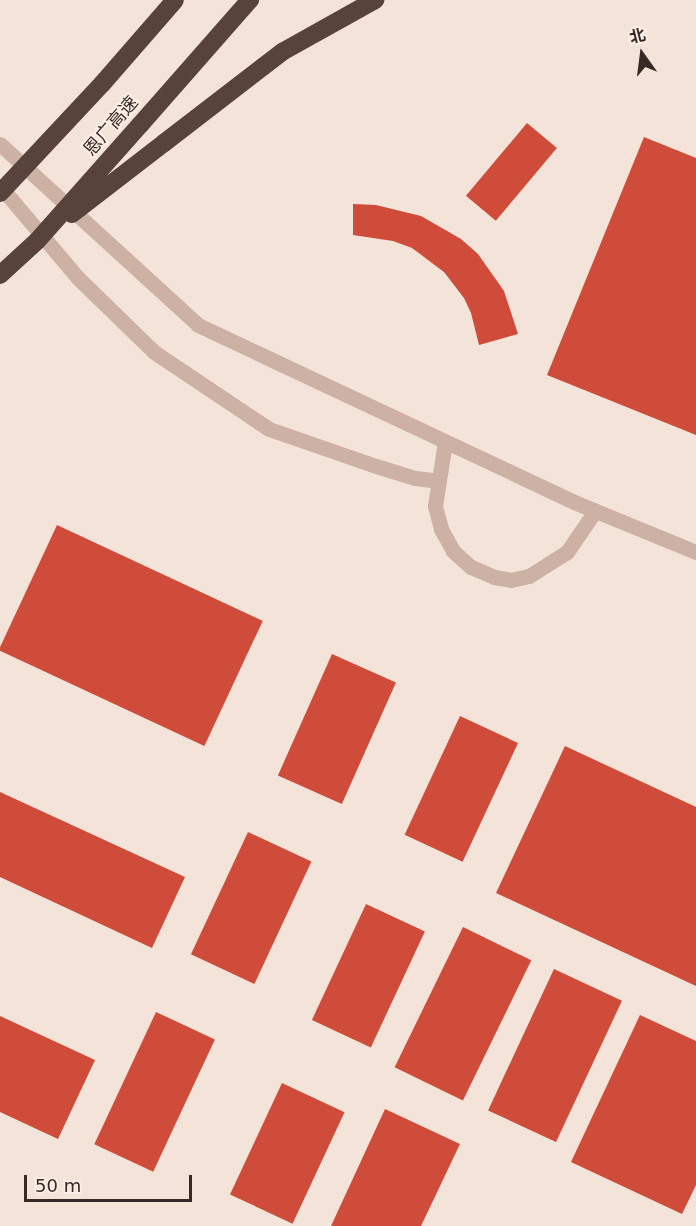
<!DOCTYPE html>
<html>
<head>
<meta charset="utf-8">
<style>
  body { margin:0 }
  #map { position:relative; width:696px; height:1226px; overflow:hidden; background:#f3e3d8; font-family:"DejaVu Sans","Noto Sans SC",sans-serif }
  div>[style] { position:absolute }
  .building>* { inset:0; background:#cf4c3a; transform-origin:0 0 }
  .minor>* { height:15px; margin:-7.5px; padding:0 7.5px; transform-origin:7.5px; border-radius:7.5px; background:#ccb1a4 }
  .highway>* { height:18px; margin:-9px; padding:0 9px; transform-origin:9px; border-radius:9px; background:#58423c }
  .highway-bridge>* { height:18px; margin:-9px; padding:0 9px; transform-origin:9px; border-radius:9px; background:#58423c }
  span { translate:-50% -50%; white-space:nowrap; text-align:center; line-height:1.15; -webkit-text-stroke:4.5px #fbeee5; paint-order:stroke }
  .street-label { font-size:18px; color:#372926 }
  .north { position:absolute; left:612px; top:24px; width:60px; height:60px; -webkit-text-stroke:4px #fbeee5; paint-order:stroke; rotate:346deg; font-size:16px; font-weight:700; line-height:24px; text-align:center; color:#372926 }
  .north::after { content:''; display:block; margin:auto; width:21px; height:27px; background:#372926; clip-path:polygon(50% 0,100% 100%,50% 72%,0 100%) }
  .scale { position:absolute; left:24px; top:1175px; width:168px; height:27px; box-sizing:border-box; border:3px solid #372926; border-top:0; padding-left:8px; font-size:18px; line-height:21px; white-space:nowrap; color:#372926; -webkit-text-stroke:4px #fbeee5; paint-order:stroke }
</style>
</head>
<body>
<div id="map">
  <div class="building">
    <i style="left:527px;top:123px;width:39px;height:95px;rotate:40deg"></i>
    <i style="clip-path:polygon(644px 137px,696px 158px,696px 435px,547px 375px)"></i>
    <i style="clip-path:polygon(353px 204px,376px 205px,421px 216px,461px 239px,478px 254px,504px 291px,518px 334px,479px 345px,471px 313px,464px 298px,444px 272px,412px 248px,393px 241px,353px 235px)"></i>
    <i style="left:57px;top:525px;width:227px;height:138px;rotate:25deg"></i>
    <i style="left:332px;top:654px;width:70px;height:133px;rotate:24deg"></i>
    <i style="left:460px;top:716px;width:64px;height:131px;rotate:25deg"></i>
    <i style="clip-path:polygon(565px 746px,696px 807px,696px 986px,496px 893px)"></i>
    <i style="clip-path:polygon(0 792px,185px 877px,152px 948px,0 877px)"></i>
    <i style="left:248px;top:832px;width:70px;height:135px;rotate:25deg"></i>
    <i style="left:366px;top:904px;width:65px;height:128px;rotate:25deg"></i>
    <i style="left:463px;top:927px;width:76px;height:156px;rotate:26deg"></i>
    <i style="left:554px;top:969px;width:75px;height:156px;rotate:25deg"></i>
    <i style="left:156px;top:1012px;width:65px;height:146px;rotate:25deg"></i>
    <i style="clip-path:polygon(640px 1015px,696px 1041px,696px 1185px,682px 1214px,571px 1162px)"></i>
    <i style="clip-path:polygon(0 1016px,95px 1060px,58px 1139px,0 1112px)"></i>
    <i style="left:282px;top:1083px;width:69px;height:123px;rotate:25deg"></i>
    <i style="clip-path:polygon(385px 1109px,460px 1144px,421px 1226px,331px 1226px)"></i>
  </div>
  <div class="minor">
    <i style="left:0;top:144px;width:268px;rotate:42.4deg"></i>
    <i style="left:198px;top:325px;width:416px;rotate:25.2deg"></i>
    <i style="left:574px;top:502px;width:132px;rotate:22.3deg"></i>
    <i style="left:0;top:186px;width:121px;rotate:49.7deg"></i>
    <i style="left:78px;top:278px;width:106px;rotate:44.2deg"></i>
    <i style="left:154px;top:352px;width:138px;rotate:33.8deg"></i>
    <i style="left:269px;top:429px;width:113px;rotate:19.1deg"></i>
    <i style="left:376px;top:466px;width:41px;rotate:17.1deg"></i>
    <i style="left:415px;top:478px;width:23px;rotate:7deg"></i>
    <i style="left:445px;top:442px;width:65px;rotate:98.9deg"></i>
    <i style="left:435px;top:506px;width:24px;rotate:75deg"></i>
    <i style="left:441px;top:529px;width:25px;rotate:61deg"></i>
    <i style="left:453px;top:551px;width:24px;rotate:42deg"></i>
    <i style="left:471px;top:567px;width:25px;rotate:23deg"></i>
    <i style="left:494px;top:577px;width:17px;rotate:10deg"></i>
    <i style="left:511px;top:580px;width:18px;rotate:-13deg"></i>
    <i style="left:529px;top:576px;width:45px;rotate:-32.3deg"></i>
    <i style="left:567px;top:552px;width:50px;rotate:-55.7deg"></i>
  </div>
  <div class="highway">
    <i style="left:102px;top:84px;width:111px;rotate:-49deg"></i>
    <i style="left:140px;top:125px;width:167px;rotate:-48.7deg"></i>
    <i style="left:164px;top:143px;width:149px;rotate:-37.6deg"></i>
    <i style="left:282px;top:52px;width:107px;rotate:-29.2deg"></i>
  </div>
  <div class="highway-bridge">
    <i style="left:0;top:193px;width:149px;rotate:-46.9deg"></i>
    <i style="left:72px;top:214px;width:116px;rotate:-37.7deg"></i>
    <i style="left:0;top:275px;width:50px;rotate:-42.6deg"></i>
    <i style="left:37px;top:241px;width:155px;rotate:-48.4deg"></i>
  </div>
  <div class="street-label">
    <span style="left:111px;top:126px;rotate:-49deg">恩广高速</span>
  </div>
  <div class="north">北</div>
  <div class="scale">50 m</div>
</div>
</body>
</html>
